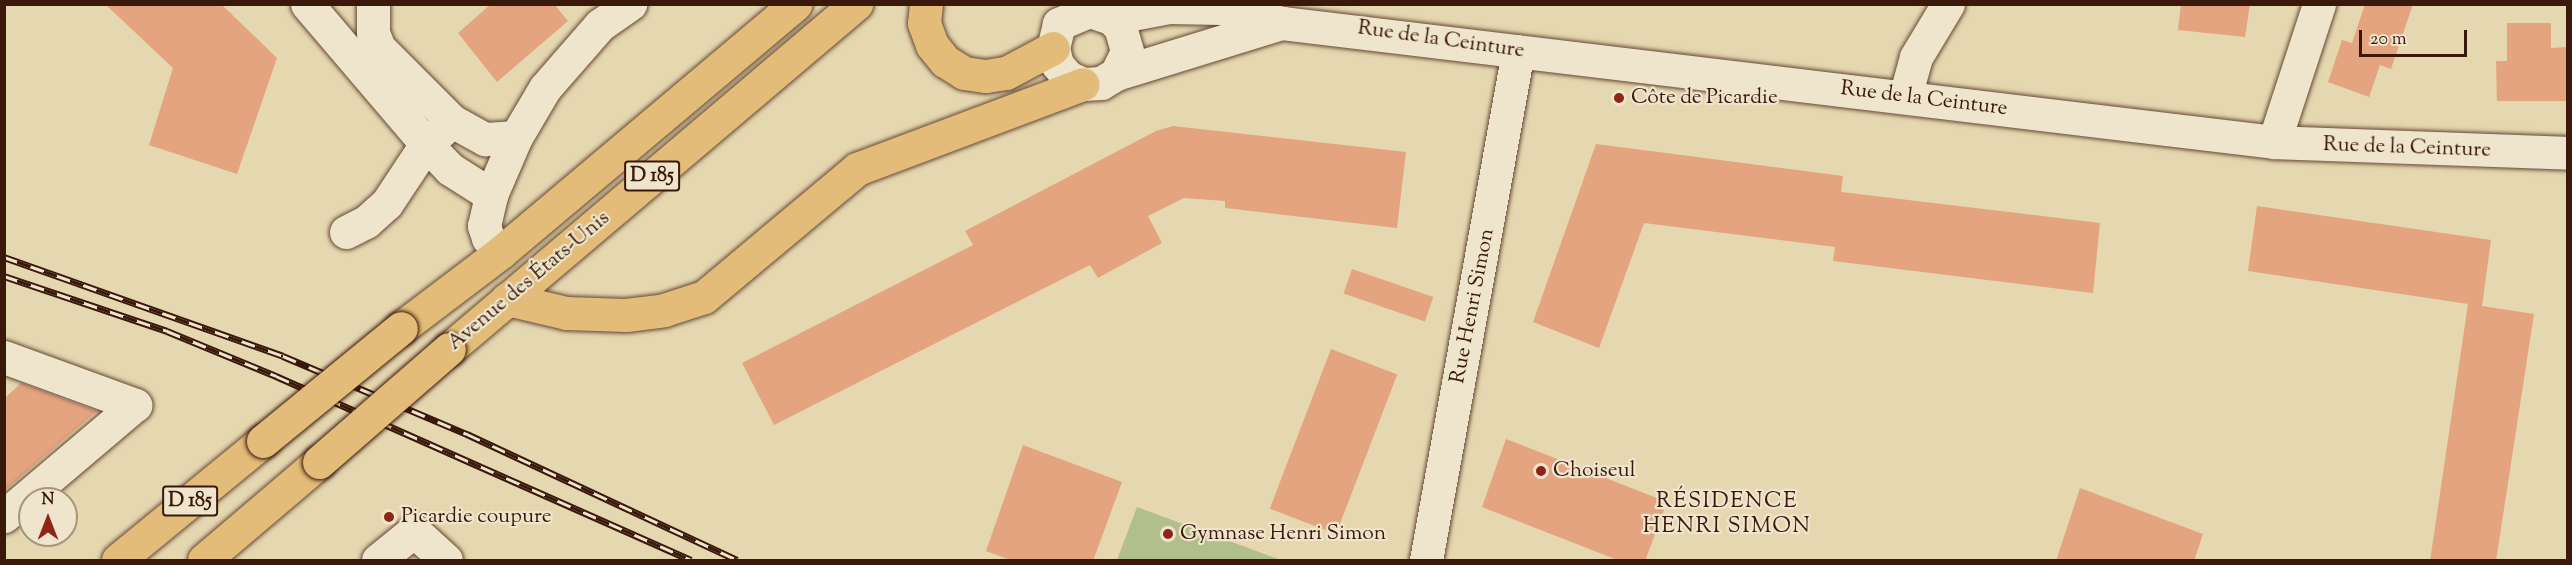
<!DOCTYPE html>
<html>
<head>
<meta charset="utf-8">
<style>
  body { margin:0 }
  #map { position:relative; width:2572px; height:565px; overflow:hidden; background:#e5d7b0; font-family:"Sorts Mill Goudy",serif }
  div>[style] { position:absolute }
  .green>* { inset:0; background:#b1bf8d }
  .building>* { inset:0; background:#e3a47f; transform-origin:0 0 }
  .roads { filter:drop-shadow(0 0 2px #654834) drop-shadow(0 0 2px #654834) }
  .minor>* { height:33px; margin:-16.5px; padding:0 16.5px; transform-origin:16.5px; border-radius:16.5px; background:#eee5cc }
  .major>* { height:33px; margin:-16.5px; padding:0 16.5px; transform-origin:16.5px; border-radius:16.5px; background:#e2bc78 }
  .rail>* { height:7px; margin-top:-3.5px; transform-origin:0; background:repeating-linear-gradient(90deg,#eee5cc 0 14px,#3a180a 0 28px); box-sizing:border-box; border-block:2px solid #3a180a }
  .bridges { filter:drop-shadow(0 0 2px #3a180a) drop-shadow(0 0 2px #3a180a) }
  .major-bridge>* { height:33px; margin:-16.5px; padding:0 16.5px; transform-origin:16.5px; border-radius:16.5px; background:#e2bc78 }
  .dots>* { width:16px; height:16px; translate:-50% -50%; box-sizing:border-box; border:3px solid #eee5cc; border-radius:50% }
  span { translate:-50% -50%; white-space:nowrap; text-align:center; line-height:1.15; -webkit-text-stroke:4.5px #eee5cc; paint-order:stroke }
  .shield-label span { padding:2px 4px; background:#eee5cc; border:2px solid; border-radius:4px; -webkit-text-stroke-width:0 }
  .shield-label { font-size:20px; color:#3a180a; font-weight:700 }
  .street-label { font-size:21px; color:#3a180a }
  .poi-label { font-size:21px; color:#3a180a }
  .left { translate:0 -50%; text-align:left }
  .neighbourhood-label { font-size:22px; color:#3a180a; letter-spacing:1.5px }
  .frame { position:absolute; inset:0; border:6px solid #3a180a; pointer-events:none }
  .north { position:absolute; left:18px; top:487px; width:60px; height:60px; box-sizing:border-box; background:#eee5cc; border:2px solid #a6937e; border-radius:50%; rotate:0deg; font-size:16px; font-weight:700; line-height:24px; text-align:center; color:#3a180a }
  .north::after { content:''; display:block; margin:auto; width:21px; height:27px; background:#8f2418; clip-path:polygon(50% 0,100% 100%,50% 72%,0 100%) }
  .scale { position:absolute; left:2359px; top:30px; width:108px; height:27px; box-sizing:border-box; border:3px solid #3a180a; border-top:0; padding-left:8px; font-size:18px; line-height:21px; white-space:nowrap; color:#3a180a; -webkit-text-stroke:4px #eee5cc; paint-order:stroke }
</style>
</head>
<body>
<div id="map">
  <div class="green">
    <i style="clip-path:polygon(1137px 507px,1281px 560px,1117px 560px)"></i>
  </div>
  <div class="building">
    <i style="clip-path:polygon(105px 4px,221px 4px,277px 58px,237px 174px,149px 145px,173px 68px)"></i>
    <i style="clip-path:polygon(491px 4px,554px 4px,568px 21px,497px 82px,458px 33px)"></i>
    <i style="clip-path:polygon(2181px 4px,2250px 4px,2245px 37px,2178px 30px)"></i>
    <i style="clip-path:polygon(2365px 4px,2413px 4px,2391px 69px,2380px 65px,2369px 97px,2328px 82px,2342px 40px,2352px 43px)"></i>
    <i style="clip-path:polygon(2507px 23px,2551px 23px,2551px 48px,2568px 47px,2568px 101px,2497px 101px,2496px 61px,2507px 61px)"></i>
    <i style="clip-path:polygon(1173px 126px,1406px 152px,1397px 228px,1225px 208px,1225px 201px,1184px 198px,1148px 216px,1162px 243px,1098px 278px,1090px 265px,774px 425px,742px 363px,973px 245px,965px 231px,1156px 131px)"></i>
    <i style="clip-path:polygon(1596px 144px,1843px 176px,1841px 192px,2100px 223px,2093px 293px,1833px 261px,1835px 247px,1644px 223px,1599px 348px,1533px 322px)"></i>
    <i style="clip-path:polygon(2257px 206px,2491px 240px,2482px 306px,2534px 314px,2496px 561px,2430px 561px,2468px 304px,2248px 271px)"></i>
    <i style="left:1352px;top:269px;width:86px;height:26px;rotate:19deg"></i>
    <i style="left:1331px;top:349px;width:71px;height:171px;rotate:21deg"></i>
    <i style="clip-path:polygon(21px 383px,97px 411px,4px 491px,4px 399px)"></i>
    <i style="clip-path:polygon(1506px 439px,1667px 502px,1645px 561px,1620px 561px,1482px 507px)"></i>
    <i style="clip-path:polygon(1023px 445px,1122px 482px,1093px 561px,1013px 561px,986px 551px)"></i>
    <i style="clip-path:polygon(2080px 488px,2203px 534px,2194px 561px,2056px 561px)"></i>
  </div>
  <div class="roads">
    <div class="minor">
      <i style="left:307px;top:4px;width:184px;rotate:49.6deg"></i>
      <i style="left:426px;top:144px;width:35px;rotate:46deg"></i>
      <i style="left:450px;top:169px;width:49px;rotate:32.4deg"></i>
      <i style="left:373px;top:4px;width:29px;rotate:90deg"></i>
      <i style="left:373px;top:33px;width:16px;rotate:68deg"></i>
      <i style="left:379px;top:48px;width:103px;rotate:45deg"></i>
      <i style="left:452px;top:121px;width:38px;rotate:29deg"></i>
      <i style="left:485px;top:139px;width:31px;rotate:-4deg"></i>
      <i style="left:1111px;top:18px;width:59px;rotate:-10.7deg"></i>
      <i style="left:1169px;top:7px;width:52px;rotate:1.1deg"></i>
      <i style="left:1221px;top:8px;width:63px;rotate:13.8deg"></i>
      <i style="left:1282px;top:23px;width:999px;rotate:6.84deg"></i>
      <i style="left:2274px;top:142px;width:294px;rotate:2.1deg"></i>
      <i style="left:1116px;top:74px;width:25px;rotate:-64deg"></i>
      <i style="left:1127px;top:51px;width:25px;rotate:-106deg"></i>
      <i style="left:1120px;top:27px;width:13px;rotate:-135deg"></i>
      <i style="left:1111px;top:18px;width:23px;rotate:-162deg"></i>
      <i style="left:1089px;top:11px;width:33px;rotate:157deg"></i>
      <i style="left:1059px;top:24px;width:25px;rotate:104deg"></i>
      <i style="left:1053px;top:48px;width:16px;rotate:76deg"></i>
      <i style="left:1057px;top:64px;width:17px;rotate:50deg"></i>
      <i style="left:1068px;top:77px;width:17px;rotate:25deg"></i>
      <i style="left:1083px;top:84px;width:18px;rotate:-3deg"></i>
      <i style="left:1101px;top:83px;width:17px;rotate:-31deg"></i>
      <i style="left:1116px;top:74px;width:174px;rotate:-17.1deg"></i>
      <i style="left:1905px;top:97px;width:41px;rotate:-74.6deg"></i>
      <i style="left:1916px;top:57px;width:62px;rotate:-58.9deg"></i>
      <i style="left:2274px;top:142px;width:145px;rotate:-71.9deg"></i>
      <i style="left:346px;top:232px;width:22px;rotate:-27deg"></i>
      <i style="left:366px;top:222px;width:28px;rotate:-42deg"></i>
      <i style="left:387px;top:203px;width:71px;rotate:-56.5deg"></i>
      <i style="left:426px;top:144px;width:21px;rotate:-41deg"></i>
      <i style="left:501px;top:252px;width:19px;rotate:-133deg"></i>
      <i style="left:488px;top:238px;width:13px;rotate:-108deg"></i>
      <i style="left:484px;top:226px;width:32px;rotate:-77deg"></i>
      <i style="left:491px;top:195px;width:63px;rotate:-66.7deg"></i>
      <i style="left:516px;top:137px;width:57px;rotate:-59.4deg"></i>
      <i style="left:545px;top:88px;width:84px;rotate:-48.9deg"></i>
      <i style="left:600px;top:25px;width:37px;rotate:-35deg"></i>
      <i style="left:4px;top:357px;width:140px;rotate:20.1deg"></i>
      <i style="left:135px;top:405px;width:172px;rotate:139.7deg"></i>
      <i style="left:378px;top:560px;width:46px;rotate:-38.9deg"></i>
      <i style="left:414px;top:531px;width:43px;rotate:42.2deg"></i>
      <i style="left:1426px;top:560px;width:517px;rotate:-79.75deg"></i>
    </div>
    <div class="major">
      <i style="left:926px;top:4px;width:19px;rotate:96deg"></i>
      <i style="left:924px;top:23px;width:23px;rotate:70deg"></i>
      <i style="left:932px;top:45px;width:21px;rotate:51deg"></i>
      <i style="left:945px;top:61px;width:22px;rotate:32deg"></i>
      <i style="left:964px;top:73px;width:22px;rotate:8deg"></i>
      <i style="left:986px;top:76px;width:20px;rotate:-9deg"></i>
      <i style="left:1006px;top:73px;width:53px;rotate:-28deg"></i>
      <i style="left:507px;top:299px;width:61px;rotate:13.3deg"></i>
      <i style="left:566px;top:313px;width:60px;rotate:1.9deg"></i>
      <i style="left:626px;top:315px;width:38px;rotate:-7deg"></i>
      <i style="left:664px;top:310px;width:42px;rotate:-18deg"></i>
      <i style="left:704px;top:297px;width:199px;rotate:-39.9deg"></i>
      <i style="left:857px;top:169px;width:241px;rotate:-20.6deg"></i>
      <i style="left:401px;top:328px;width:126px;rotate:-37.2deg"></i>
      <i style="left:501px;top:252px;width:385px;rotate:-40.1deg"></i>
      <i style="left:449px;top:349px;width:534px;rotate:-40.29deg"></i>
      <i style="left:118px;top:560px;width:188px;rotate:-39.4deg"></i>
      <i style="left:204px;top:560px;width:151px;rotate:-40.4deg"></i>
    </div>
  </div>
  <div class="rail">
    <i style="left:4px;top:257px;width:296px;rotate:19.5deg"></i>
    <i style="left:283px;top:356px;width:200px;rotate:23deg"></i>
    <i style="left:467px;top:434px;width:298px;rotate:25deg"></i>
    <i style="left:4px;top:276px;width:172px;rotate:18.6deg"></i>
    <i style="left:167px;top:331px;width:118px;rotate:22.4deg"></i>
    <i style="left:276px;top:376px;width:454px;rotate:23.9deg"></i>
  </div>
  <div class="bridges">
    <div class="major-bridge">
      <i style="left:263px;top:441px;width:178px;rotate:-39.3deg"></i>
      <i style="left:319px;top:462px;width:172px;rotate:-41deg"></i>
    </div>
  </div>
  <div class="dots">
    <i style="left:1619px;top:98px;background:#8f2418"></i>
    <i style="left:1541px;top:471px;background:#8f2418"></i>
    <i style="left:389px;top:517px;background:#8f2418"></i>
    <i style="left:1168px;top:534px;background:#8f2418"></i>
  </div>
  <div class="shield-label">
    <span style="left:652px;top:176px">D 185</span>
    <span style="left:190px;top:501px">D 185</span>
  </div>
  <div class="street-label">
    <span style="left:1441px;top:40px;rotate:8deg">Rue de la Ceinture</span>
    <span style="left:1924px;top:99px;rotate:7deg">Rue de la Ceinture</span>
    <span style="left:2407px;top:148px;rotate:2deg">Rue de la Ceinture</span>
    <span style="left:529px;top:281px;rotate:-40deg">Avenue des États-Unis</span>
    <span style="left:1473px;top:306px;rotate:-79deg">Rue Henri Simon</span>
  </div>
  <div class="poi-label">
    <span class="left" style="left:1631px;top:98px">Côte de Picardie</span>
    <span class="left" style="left:1553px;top:471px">Choiseul</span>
    <span class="left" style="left:401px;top:517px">Picardie coupure</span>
    <span class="left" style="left:1180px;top:534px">Gymnase Henri Simon</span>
  </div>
  <div class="neighbourhood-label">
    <span style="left:1727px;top:515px">RÉSIDENCE<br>HENRI SIMON</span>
  </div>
  <div class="frame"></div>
  <div class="north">N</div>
  <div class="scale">20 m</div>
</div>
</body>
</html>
